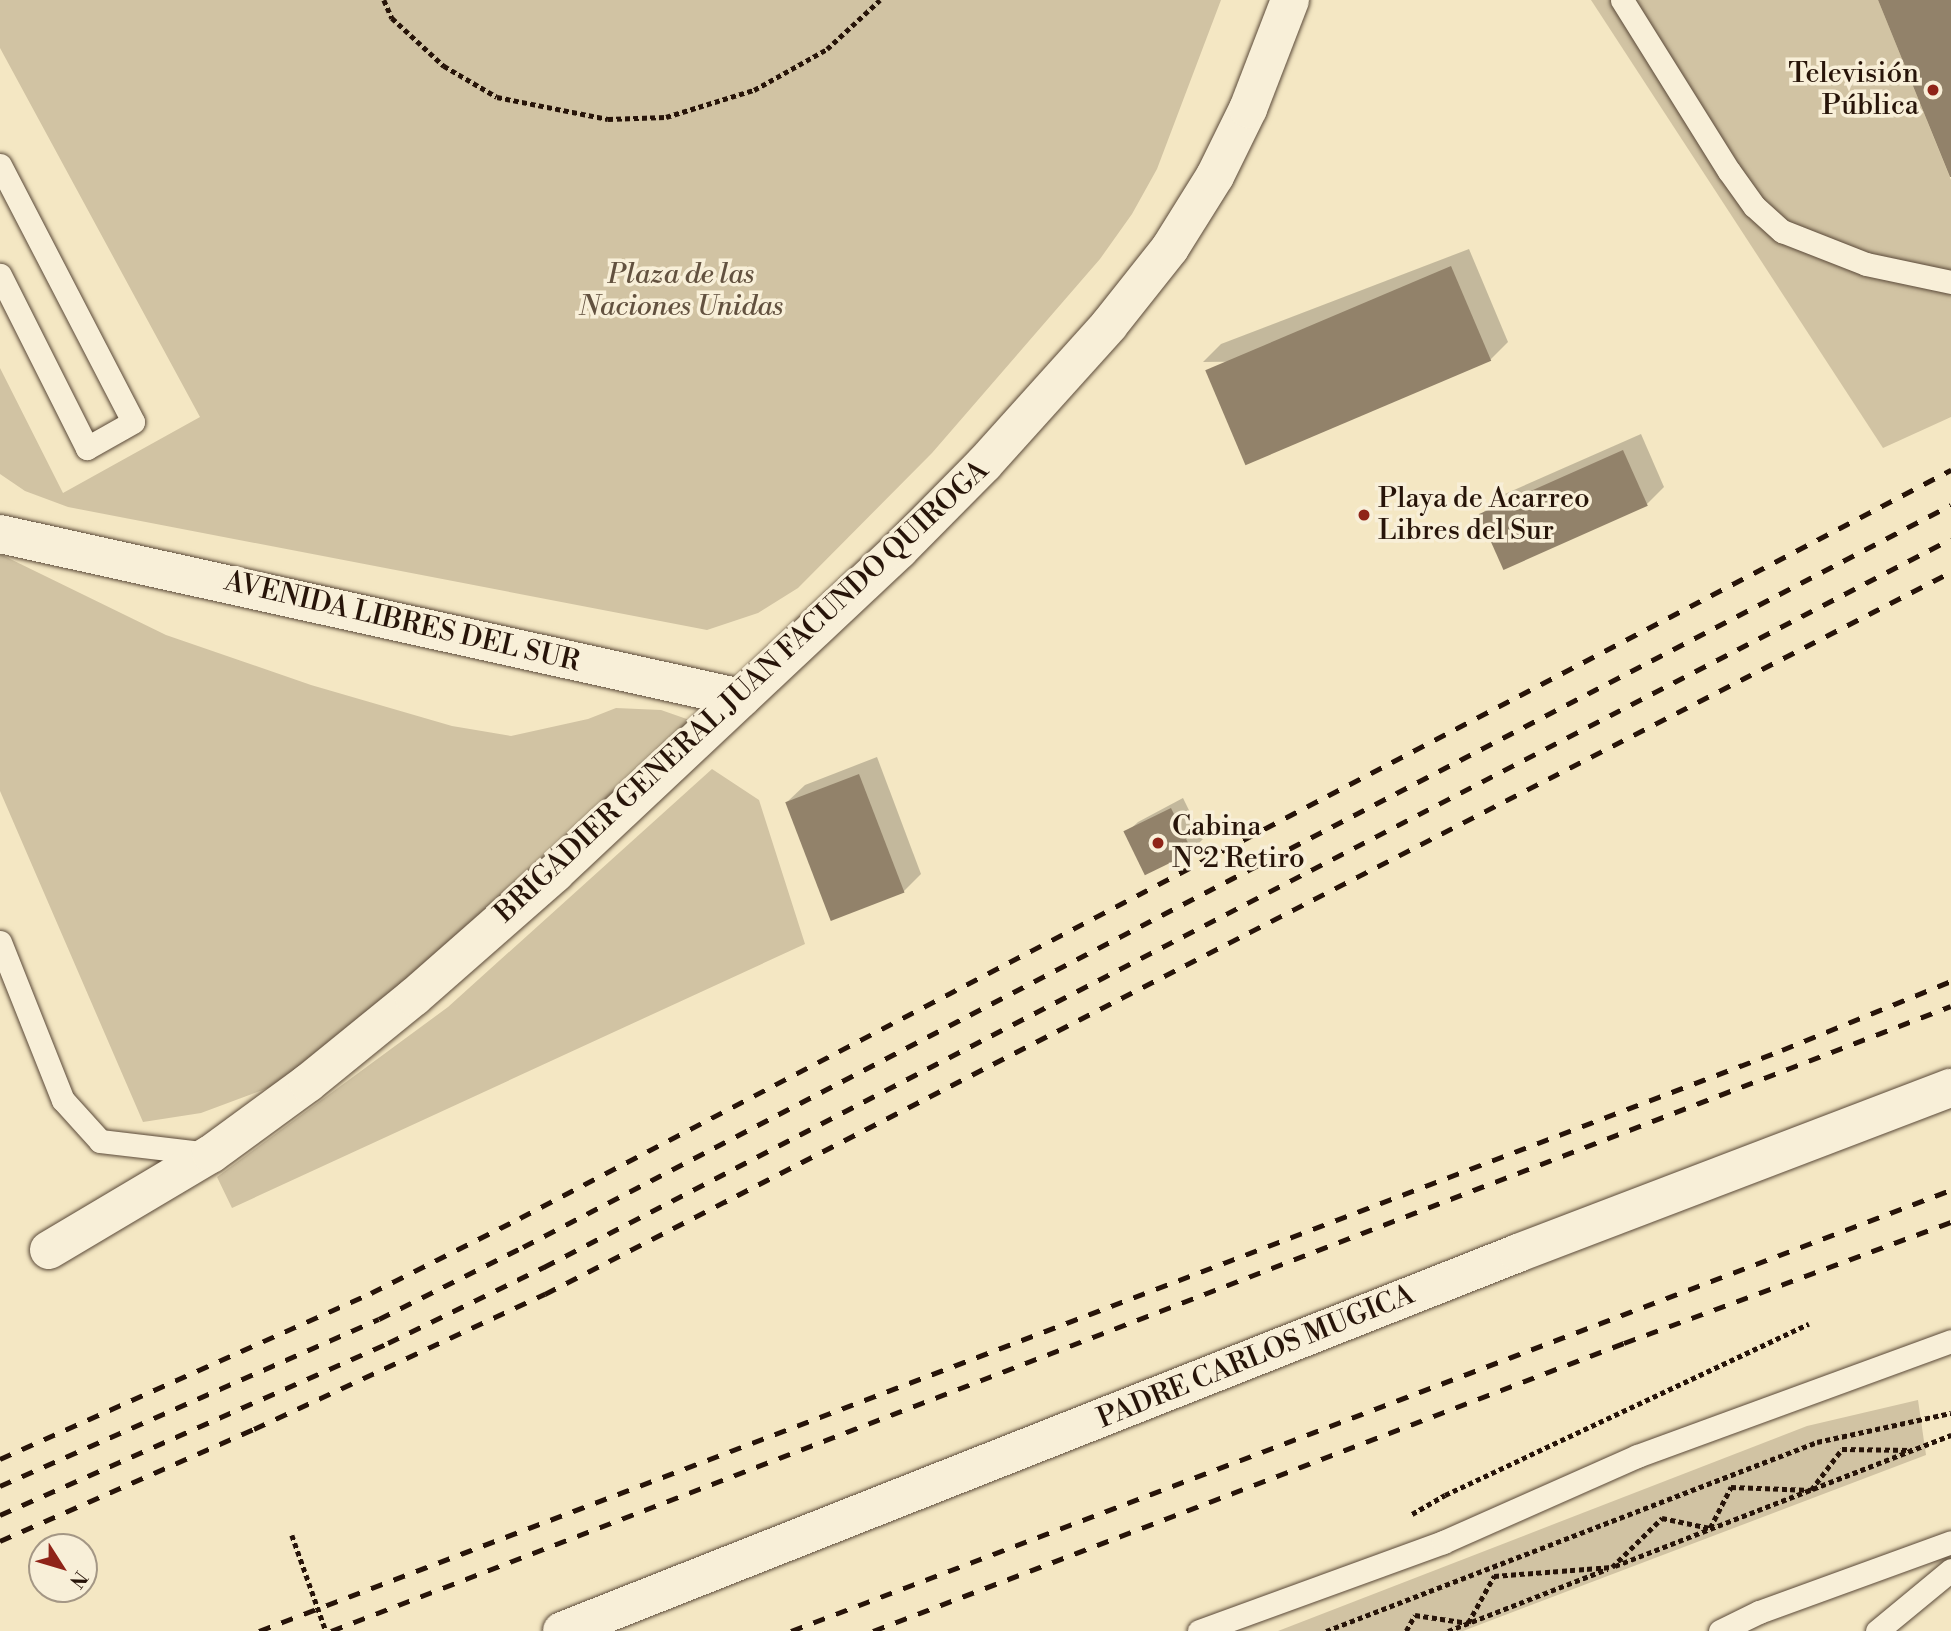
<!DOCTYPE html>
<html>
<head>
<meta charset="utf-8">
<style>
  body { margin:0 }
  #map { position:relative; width:1951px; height:1631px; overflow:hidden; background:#f4e7c3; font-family:"Libre Bodoni",serif }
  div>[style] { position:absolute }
  .green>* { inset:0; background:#d1c3a3 }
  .shadow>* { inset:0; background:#0003 }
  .building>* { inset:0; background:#92826a; transform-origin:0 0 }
  .path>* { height:4.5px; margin-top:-2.25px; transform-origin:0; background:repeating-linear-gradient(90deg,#271409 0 5px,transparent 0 8.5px) }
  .roads { filter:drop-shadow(0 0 2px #5a4938) drop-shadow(0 0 2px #5a4938) }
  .service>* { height:23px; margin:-11.5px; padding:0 11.5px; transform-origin:11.5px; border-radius:11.5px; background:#f8efd8 }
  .minor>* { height:38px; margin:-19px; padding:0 19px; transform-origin:19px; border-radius:19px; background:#f8efd8 }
  .tertiary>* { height:38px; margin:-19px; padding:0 19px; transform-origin:19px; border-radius:19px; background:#f8efd8 }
  .rail>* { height:5px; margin-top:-2.5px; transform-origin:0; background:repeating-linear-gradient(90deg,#271409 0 12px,transparent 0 24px) }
  .dots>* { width:19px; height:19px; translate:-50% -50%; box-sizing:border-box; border:4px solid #f8efd8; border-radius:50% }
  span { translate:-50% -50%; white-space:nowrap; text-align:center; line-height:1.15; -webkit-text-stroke:7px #f8efd8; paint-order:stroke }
  .poi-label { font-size:28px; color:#271409 }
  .right { translate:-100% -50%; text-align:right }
  .left { translate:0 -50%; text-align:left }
  .park-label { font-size:28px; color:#62513f; font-style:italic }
  .street-label { font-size:28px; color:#271409 }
  .north { position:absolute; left:28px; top:1533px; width:70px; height:70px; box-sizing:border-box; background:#f8efd8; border:2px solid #a49785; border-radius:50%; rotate:127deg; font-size:19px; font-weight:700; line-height:28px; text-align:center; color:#271409 }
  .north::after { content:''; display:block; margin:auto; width:24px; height:32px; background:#8f2418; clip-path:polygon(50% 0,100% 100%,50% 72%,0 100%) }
</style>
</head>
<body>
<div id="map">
  <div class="green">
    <i style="clip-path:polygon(0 0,1221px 0,1157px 169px,1132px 214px,1100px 259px,932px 453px,798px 588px,758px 613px,707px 630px,68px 507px,25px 491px,0 474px,0 368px,63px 493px,200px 417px,0 48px)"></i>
    <i style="clip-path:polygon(1591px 0,1878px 0,1951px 180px,1951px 417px,1883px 448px)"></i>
    <i style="clip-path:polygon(0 554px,166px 635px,311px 685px,452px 726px,511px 736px,588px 719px,616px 708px,661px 710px,701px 724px,292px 1079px,201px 1113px,143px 1122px,0 791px)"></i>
    <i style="clip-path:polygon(712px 769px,759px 800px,805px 944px,232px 1208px,217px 1177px,448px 1007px)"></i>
    <i style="clip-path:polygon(1918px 1400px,1926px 1455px,1463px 1631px,1278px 1631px,1807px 1426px)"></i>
  </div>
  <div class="shadow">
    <i style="clip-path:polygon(1469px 249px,1508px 342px,1491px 359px,1203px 362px,1221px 344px)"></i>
    <i style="clip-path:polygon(1641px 434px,1664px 487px,1647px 504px,1481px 515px,1498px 497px)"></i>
    <i style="clip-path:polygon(877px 757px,921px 874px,903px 892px,787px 802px,805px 785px)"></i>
    <i style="clip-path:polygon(1183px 798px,1203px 839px,1191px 851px,1126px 833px,1138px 822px)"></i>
  </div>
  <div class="building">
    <i style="clip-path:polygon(1878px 0,1951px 0,1951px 177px,1950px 177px)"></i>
    <i style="left:1451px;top:266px;width:103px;height:267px;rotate:67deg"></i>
    <i style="left:1623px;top:450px;width:61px;height:158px;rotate:66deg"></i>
    <i style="left:859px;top:774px;width:127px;height:79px;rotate:69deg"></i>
    <i style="left:1171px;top:808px;width:49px;height:53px;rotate:64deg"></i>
  </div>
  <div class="path">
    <i style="left:384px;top:0;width:20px;rotate:66deg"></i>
    <i style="left:392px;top:18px;width:71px;rotate:42.7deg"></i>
    <i style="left:444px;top:66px;width:61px;rotate:30.3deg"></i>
    <i style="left:497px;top:97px;width:113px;rotate:11.2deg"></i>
    <i style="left:608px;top:119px;width:58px;rotate:-2deg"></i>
    <i style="left:666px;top:117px;width:92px;rotate:-17.1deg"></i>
    <i style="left:754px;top:90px;width:84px;rotate:-29.3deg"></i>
    <i style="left:827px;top:49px;width:72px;rotate:-42.8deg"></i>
    <i style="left:1412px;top:1514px;width:38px;rotate:-30deg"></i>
    <i style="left:1445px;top:1495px;width:402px;rotate:-25.2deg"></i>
    <i style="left:292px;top:1535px;width:102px;rotate:70.5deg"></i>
    <i style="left:1615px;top:1566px;width:361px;rotate:-21.3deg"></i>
    <i style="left:1326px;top:1631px;width:526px;rotate:-21.05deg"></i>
    <i style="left:1817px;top:1442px;width:137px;rotate:-12.2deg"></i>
    <i style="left:1406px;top:1631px;width:18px;rotate:-61deg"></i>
    <i style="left:1415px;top:1615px;width:54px;rotate:8.6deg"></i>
    <i style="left:1468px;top:1623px;width:54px;rotate:-61deg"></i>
    <i style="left:1494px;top:1576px;width:118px;rotate:-4.4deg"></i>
    <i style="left:1612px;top:1567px;width:70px;rotate:-44.4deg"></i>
    <i style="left:1662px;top:1518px;width:49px;rotate:11.8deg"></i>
    <i style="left:1710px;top:1528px;width:46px;rotate:-62.9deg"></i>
    <i style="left:1731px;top:1487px;width:80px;rotate:2.1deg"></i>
    <i style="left:1811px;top:1490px;width:51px;rotate:-52.9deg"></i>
    <i style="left:1842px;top:1449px;width:70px;rotate:0.8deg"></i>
    <i style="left:1448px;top:1631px;width:171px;rotate:-21.3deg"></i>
  </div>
  <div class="roads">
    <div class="service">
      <i style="left:1622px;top:0;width:202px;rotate:58deg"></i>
      <i style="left:1729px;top:171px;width:43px;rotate:54.5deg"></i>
      <i style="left:1754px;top:206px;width:38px;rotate:42deg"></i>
      <i style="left:1782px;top:231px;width:90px;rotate:21.4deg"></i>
      <i style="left:1866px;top:264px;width:87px;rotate:12deg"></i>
      <i style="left:0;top:165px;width:289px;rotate:62.6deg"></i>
      <i style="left:133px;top:422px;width:53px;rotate:150.5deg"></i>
      <i style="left:87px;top:448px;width:194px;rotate:-116.7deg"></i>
      <i style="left:0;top:942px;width:170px;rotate:68.3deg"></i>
      <i style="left:63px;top:1100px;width:55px;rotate:47.9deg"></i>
      <i style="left:100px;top:1141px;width:112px;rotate:6.7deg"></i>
      <i style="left:1199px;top:1631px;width:260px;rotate:-20deg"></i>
      <i style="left:1443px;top:1542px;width:212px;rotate:-23.9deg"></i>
      <i style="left:1637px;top:1456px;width:334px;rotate:-20.1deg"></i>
      <i style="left:1720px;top:1631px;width:43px;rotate:-26deg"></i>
      <i style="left:1759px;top:1612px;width:204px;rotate:-20deg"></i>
      <i style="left:1877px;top:1631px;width:96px;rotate:-39.5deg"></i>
    </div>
    <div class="minor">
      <i style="left:0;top:534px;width:759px;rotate:12.48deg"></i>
      <i style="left:49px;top:1250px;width:188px;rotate:-30.7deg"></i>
      <i style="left:211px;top:1154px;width:120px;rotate:-36.2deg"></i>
      <i style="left:308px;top:1083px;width:136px;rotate:-39.1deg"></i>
      <i style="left:414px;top:997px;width:188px;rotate:-41.3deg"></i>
      <i style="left:555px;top:873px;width:472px;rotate:-43.2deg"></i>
      <i style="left:899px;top:550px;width:121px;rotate:-45.3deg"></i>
      <i style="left:984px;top:464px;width:187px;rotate:-48deg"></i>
      <i style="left:1109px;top:325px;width:98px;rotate:-51.6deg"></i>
      <i style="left:1170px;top:248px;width:85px;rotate:-58deg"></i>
      <i style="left:1215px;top:176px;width:75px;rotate:-63.8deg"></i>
      <i style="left:1248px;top:109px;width:117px;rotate:-68.9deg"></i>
    </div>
    <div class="tertiary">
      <i style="left:562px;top:1631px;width:1028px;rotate:-21.57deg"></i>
      <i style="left:1518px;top:1253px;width:463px;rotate:-20.9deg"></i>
    </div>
  </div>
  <div class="rail">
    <i style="left:0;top:1459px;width:406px;rotate:-24.1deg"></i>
    <i style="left:371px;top:1293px;width:167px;rotate:-26.7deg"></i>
    <i style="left:520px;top:1218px;width:1615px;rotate:-27.6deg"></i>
    <i style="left:0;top:1486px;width:414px;rotate:-23.8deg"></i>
    <i style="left:379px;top:1319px;width:161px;rotate:-26.6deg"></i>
    <i style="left:523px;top:1247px;width:1609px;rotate:-27.46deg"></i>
    <i style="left:0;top:1515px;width:424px;rotate:-23.9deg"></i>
    <i style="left:388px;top:1343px;width:174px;rotate:-26deg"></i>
    <i style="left:544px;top:1267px;width:1584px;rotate:-27.36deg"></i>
    <i style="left:0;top:1541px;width:278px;rotate:-23.8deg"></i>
    <i style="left:254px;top:1429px;width:321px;rotate:-24.9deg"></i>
    <i style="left:545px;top:1294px;width:1581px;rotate:-27.18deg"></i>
    <i style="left:259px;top:1631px;width:1630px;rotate:-20.88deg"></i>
    <i style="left:1782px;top:1050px;width:183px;rotate:-22.2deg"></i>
    <i style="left:331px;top:1631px;width:1736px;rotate:-21.1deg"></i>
    <i style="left:791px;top:1631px;width:1241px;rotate:-20.82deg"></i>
    <i style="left:873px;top:1631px;width:804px;rotate:-20.98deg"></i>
    <i style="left:1624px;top:1343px;width:349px;rotate:-20.3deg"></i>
  </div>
  <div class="dots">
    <i style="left:1933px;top:90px;background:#8f2418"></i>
    <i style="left:1364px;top:515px;background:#8f2418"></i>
    <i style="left:1158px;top:843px;background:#8f2418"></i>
  </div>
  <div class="poi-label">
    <span class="right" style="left:1919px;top:90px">Televisión<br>Pública</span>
    <span class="left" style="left:1378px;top:515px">Playa de Acarreo<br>Libres del Sur</span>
    <span class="left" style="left:1172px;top:843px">Cabina<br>N°2 Retiro</span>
  </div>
  <div class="park-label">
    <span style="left:681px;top:291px">Plaza de las<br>Naciones Unidas</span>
  </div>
  <div class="street-label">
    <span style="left:402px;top:622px;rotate:13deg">AVENIDA LIBRES DEL SUR</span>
    <span style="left:742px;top:692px;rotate:-43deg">BRIGADIER GENERAL JUAN FACUNDO QUIROGA</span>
    <span style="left:1256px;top:1357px;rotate:-22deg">PADRE CARLOS MUGICA</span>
  </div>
  <div class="north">N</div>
</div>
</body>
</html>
